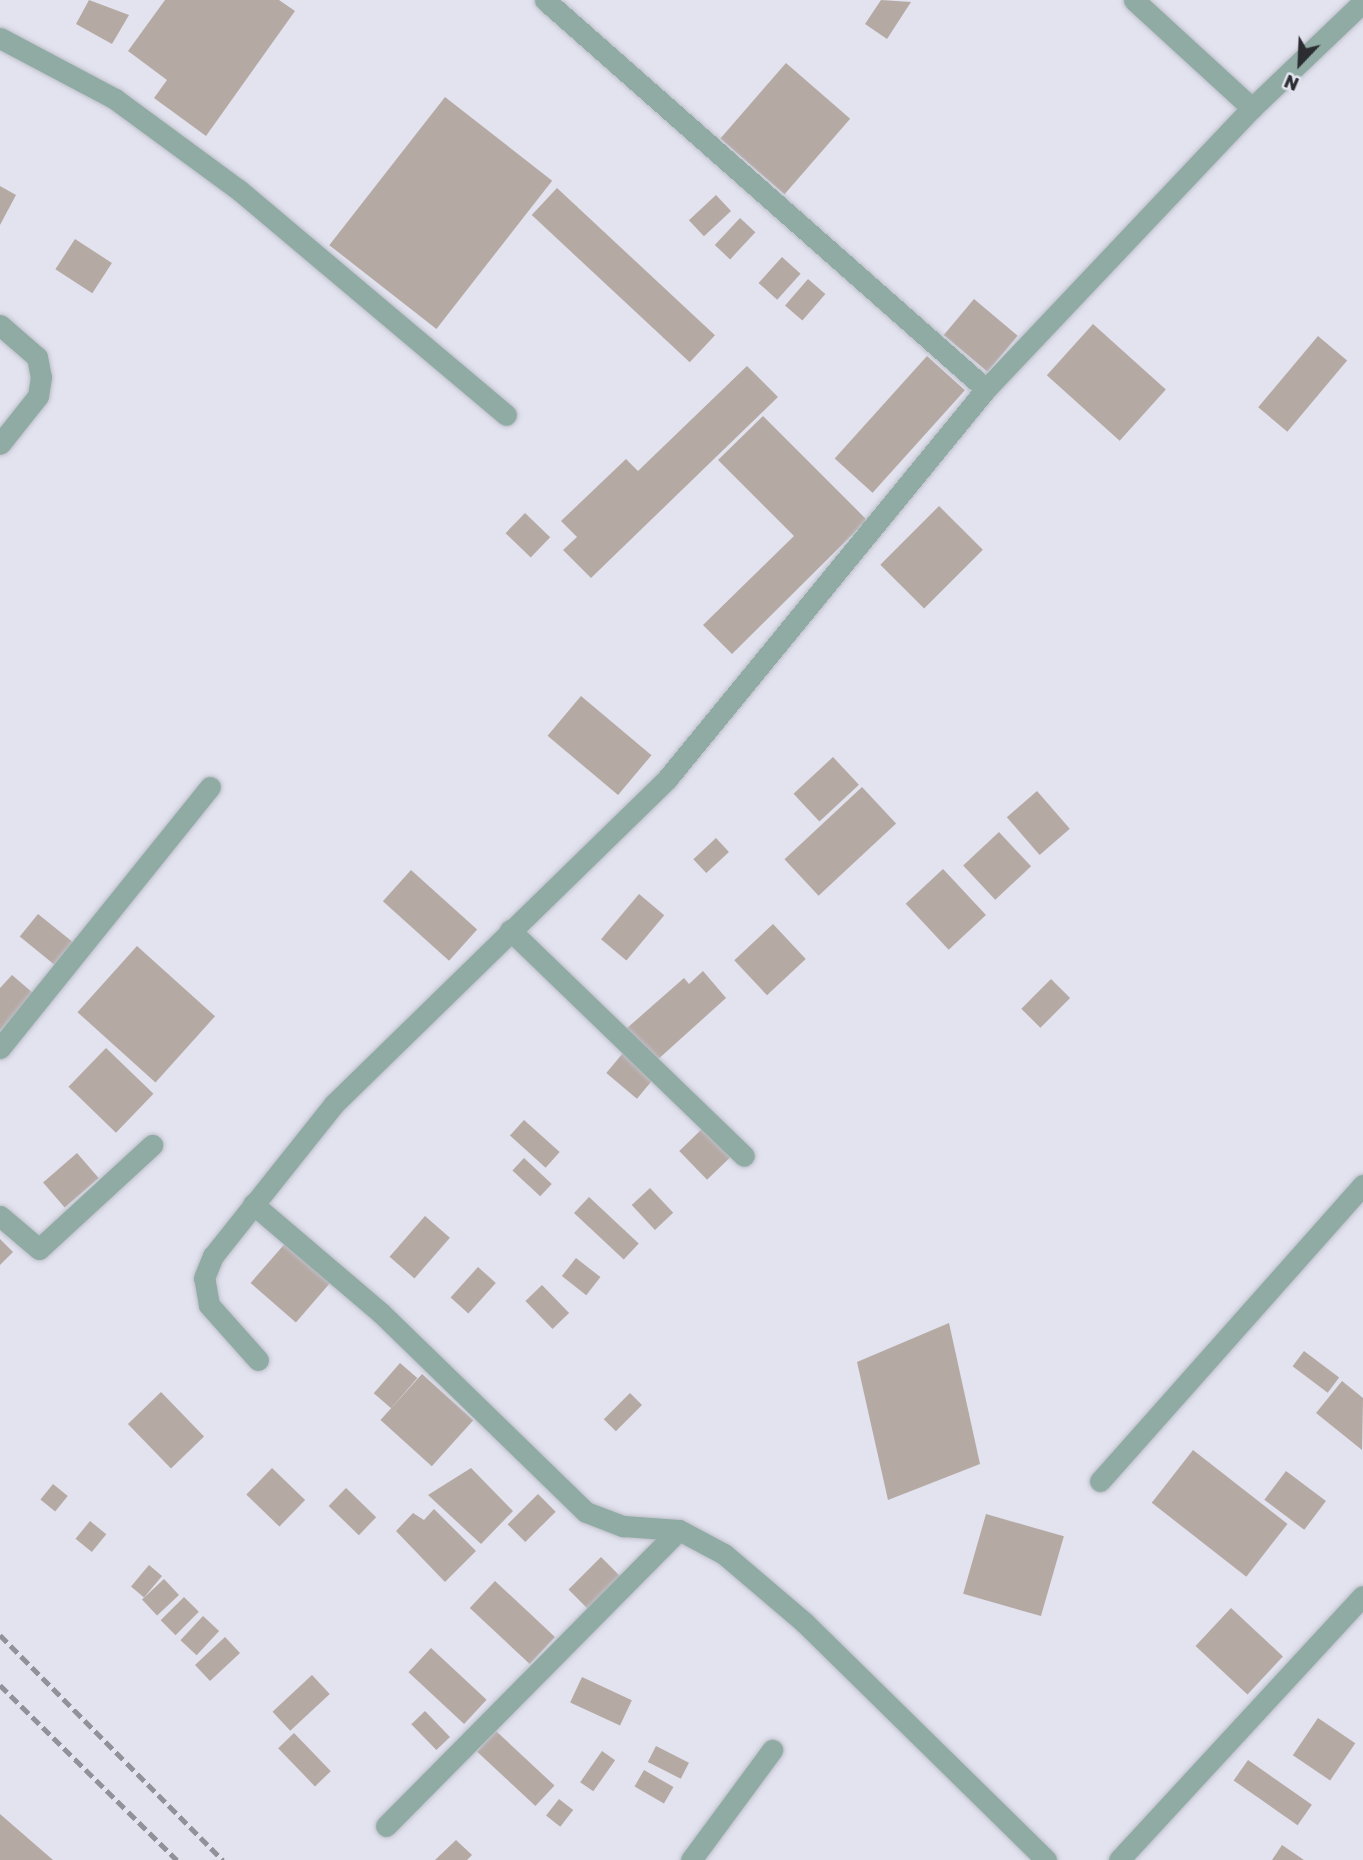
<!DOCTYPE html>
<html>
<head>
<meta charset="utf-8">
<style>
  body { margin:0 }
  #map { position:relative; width:1363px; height:1860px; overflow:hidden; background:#e2e3ef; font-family:Rubik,sans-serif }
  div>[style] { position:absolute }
  .building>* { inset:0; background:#b5a9a3; transform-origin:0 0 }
  .roads { filter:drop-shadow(0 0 2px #bebfc9) drop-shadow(0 0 2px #bebfc9) }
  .street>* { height:21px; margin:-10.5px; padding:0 10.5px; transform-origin:10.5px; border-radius:10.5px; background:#8faba4 }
  .rail>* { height:5px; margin-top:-2.5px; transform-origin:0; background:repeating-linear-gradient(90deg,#909199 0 10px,transparent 0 15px) }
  span { translate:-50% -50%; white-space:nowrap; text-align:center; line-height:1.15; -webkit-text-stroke:7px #e2e3ef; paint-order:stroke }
  .north { position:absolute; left:1265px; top:28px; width:70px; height:70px; -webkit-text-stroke:5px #e2e3ef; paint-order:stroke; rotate:203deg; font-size:19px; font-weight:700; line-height:28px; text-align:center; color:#2c2d31 }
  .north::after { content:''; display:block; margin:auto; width:24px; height:32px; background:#2c2d31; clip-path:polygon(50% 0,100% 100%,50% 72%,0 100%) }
</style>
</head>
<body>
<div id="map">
  <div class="building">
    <i style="clip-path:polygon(89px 0,129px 15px,112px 44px,76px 24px)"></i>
    <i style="clip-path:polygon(165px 0,279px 0,295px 11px,206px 136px,154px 98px,167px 80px,128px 51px)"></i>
    <i style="clip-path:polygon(881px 0,911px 2px,887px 39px,865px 24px)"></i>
    <i style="left:786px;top:63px;width:85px;height:100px;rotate:41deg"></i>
    <i style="left:445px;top:97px;width:136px;height:188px;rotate:38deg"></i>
    <i style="clip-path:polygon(0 186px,16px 195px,0 225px)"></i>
    <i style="left:557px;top:188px;width:216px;height:37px;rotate:43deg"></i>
    <i style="left:716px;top:195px;width:22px;height:37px;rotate:47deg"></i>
    <i style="left:740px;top:218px;width:21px;height:37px;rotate:43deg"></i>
    <i style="left:75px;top:239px;width:44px;height:36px;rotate:33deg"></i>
    <i style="left:782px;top:257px;width:25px;height:35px;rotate:42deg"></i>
    <i style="left:808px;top:279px;width:23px;height:35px;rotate:41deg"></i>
    <i style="left:974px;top:299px;width:57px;height:47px;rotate:40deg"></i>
    <i style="left:1093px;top:324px;width:98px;height:69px;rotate:42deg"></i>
    <i style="left:1318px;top:336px;width:38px;height:93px;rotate:40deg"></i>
    <i style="left:927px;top:356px;width:51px;height:138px;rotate:42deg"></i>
    <i style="clip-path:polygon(747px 366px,778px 397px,591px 578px,563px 550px,577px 537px,561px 521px,626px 459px,638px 471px)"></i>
    <i style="clip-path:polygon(763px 416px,867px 520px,732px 654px,703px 625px,794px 536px,718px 460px)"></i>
    <i style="left:939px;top:506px;width:62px;height:83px;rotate:45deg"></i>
    <i style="left:525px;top:513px;width:35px;height:28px;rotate:44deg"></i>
    <i style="left:581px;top:696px;width:92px;height:52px;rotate:40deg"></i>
    <i style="left:833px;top:757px;width:38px;height:54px;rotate:47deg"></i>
    <i style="left:862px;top:787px;width:50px;height:106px;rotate:47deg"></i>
    <i style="left:1037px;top:791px;width:50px;height:40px;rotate:49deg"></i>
    <i style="left:999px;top:832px;width:47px;height:49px;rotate:47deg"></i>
    <i style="left:716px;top:838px;width:19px;height:31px;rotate:47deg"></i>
    <i style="left:943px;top:869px;width:63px;height:51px;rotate:47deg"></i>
    <i style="left:411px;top:870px;width:89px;height:42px;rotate:42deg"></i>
    <i style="left:639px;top:894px;width:33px;height:59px;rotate:40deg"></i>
    <i style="left:38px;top:914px;width:51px;height:29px;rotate:39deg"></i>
    <i style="left:773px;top:924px;width:48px;height:53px;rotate:47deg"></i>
    <i style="left:137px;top:946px;width:105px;height:89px;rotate:42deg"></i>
    <i style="clip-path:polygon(703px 971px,726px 998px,655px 1062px,626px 1029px,684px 978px,689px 984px)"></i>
    <i style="clip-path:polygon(12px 975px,33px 993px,0 1031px,0 988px)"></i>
    <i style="left:1051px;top:979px;width:27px;height:42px;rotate:45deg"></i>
    <i style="left:106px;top:1048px;width:66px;height:54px;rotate:44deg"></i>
    <i style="left:623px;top:1053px;width:40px;height:26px;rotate:40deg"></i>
    <i style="left:524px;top:1120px;width:48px;height:21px;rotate:42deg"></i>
    <i style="left:703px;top:1128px;width:40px;height:33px;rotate:46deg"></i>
    <i style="left:77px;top:1153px;width:33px;height:45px;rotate:49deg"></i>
    <i style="left:524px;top:1158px;width:38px;height:17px;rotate:43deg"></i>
    <i style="left:650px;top:1188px;width:34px;height:25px;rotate:47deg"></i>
    <i style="left:589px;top:1197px;width:68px;height:22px;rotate:43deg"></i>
    <i style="left:425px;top:1216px;width:33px;height:54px;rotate:41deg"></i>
    <i style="clip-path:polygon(0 1239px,13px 1252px,0 1265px)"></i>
    <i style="left:288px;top:1240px;width:60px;height:57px;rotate:41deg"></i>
    <i style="left:576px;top:1258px;width:31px;height:23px;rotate:38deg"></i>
    <i style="left:478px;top:1267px;width:24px;height:41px;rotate:42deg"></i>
    <i style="left:542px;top:1285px;width:39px;height:23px;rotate:46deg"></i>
    <i style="clip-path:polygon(949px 1323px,980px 1464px,888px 1500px,857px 1362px)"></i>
    <i style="left:1304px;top:1351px;width:44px;height:19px;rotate:37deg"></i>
    <i style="left:400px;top:1363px;width:23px;height:40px;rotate:41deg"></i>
    <i style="left:422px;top:1374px;width:69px;height:62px;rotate:42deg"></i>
    <i style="clip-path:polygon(1342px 1381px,1363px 1398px,1362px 1450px,1316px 1413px)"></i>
    <i style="left:161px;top:1392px;width:62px;height:46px;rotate:46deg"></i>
    <i style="left:630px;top:1393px;width:17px;height:37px;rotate:45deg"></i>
    <i style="left:1193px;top:1450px;width:120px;height:67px;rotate:38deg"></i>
    <i style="left:272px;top:1468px;width:46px;height:37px;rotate:44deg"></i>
    <i style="clip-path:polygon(471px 1468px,513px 1511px,481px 1544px,428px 1495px)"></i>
    <i style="left:1286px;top:1471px;width:50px;height:36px;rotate:37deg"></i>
    <i style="left:53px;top:1484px;width:19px;height:20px;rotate:39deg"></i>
    <i style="left:346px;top:1488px;width:42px;height:25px;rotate:44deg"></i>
    <i style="left:538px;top:1494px;width:25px;height:43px;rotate:45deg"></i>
    <i style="clip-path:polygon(434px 1509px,476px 1551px,445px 1582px,396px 1531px,413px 1513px,424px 1520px)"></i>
    <i style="left:986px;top:1514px;width:81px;height:83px;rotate:16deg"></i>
    <i style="left:90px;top:1521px;width:21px;height:23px;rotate:39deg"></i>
    <i style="left:601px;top:1557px;width:30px;height:46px;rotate:45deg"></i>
    <i style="left:149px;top:1565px;width:17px;height:28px;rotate:40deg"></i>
    <i style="left:164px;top:1579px;width:22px;height:30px;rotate:47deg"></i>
    <i style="left:495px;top:1581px;width:82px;height:37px;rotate:43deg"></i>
    <i style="left:184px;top:1597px;width:21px;height:33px;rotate:45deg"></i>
    <i style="left:1231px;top:1608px;width:71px;height:52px;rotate:43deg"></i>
    <i style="left:203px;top:1616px;width:22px;height:33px;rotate:43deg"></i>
    <i style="left:225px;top:1637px;width:22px;height:41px;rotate:47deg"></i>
    <i style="left:431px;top:1648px;width:76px;height:33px;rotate:43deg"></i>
    <i style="left:312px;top:1675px;width:26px;height:54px;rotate:47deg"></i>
    <i style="left:582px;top:1677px;width:55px;height:28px;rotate:25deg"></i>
    <i style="left:425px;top:1711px;width:36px;height:19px;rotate:46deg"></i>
    <i style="left:1318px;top:1718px;width:45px;height:45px;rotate:34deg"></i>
    <i style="left:496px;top:1731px;width:80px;height:28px;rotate:43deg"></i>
    <i style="left:294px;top:1733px;width:53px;height:22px;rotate:46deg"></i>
    <i style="left:656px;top:1746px;width:37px;height:18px;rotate:27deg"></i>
    <i style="left:602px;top:1751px;width:16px;height:38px;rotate:35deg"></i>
    <i style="left:1248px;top:1760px;width:78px;height:25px;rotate:35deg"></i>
    <i style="left:644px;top:1770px;width:34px;height:19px;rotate:30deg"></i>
    <i style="left:559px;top:1799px;width:18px;height:21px;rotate:38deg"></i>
    <i style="clip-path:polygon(0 1814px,53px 1860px,0 1860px)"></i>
    <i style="clip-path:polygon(456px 1840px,472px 1855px,467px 1860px,435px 1860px)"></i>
    <i style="clip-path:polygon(1282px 1845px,1304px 1860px,1272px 1860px)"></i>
  </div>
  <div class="roads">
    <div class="street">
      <i style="left:545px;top:0;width:588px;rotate:41.42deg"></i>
      <i style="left:1134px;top:0;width:160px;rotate:42.5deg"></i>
      <i style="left:0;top:38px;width:130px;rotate:27.9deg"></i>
      <i style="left:115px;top:99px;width:154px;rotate:36.3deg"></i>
      <i style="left:239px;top:190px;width:349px;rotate:40.1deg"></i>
      <i style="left:0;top:325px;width:49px;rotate:40.9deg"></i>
      <i style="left:37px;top:357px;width:20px;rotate:79deg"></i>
      <i style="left:41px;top:377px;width:19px;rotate:99deg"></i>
      <i style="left:38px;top:396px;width:61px;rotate:128.4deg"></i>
      <i style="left:510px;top:930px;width:325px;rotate:44deg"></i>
      <i style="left:0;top:1048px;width:335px;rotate:-51.2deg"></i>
      <i style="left:253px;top:1204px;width:167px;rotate:40.4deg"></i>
      <i style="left:380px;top:1312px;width:287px;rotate:44.2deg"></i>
      <i style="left:586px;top:1512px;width:40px;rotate:21deg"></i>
      <i style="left:623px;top:1526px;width:56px;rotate:4.1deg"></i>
      <i style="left:679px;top:1530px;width:51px;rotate:28.1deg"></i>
      <i style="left:724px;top:1554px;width:106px;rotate:40.4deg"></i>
      <i style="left:805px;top:1623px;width:338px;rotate:44.5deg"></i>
      <i style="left:0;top:1216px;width:51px;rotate:40.2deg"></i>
      <i style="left:39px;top:1249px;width:154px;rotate:-42.6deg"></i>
      <i style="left:258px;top:1360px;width:74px;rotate:-131.7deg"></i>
      <i style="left:209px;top:1305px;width:27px;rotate:-100deg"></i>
      <i style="left:204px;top:1278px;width:24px;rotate:-68deg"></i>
      <i style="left:213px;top:1256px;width:194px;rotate:-51.5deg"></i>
      <i style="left:334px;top:1104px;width:465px;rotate:-44.3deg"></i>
      <i style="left:667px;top:779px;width:504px;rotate:-50.72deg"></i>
      <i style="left:986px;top:389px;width:387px;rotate:-46.6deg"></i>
      <i style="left:1252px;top:108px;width:153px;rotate:-43.7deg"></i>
      <i style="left:1100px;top:1481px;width:396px;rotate:-48.4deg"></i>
      <i style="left:386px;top:1826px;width:416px;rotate:-45.3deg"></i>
      <i style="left:691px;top:1860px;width:137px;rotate:-53.6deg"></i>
      <i style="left:1119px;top:1860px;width:359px;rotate:-47.3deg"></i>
    </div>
  </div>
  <div class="rail">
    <i style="left:0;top:1635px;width:317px;rotate:45.3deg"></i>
    <i style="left:0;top:1685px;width:249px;rotate:44.7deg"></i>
  </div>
  <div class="north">N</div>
</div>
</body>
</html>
